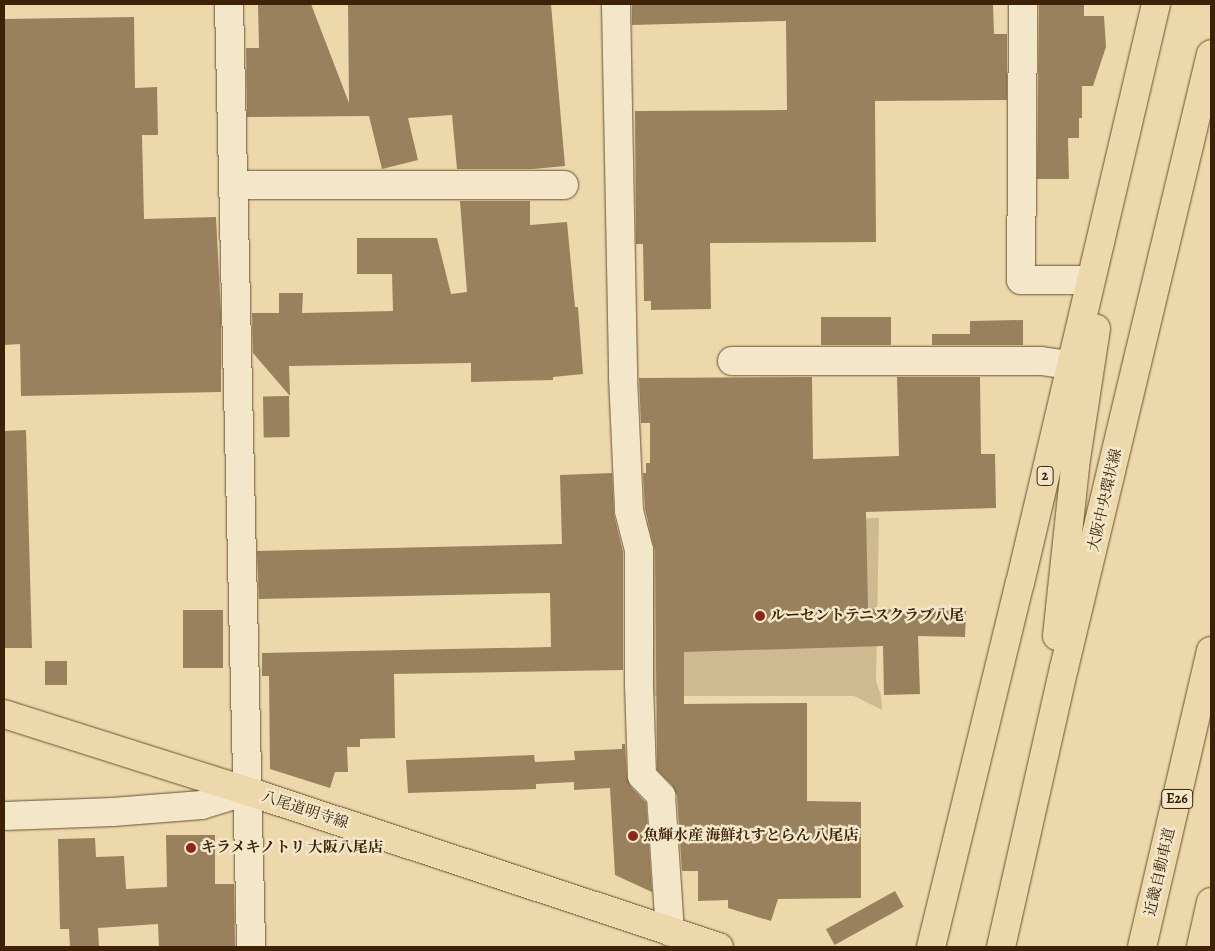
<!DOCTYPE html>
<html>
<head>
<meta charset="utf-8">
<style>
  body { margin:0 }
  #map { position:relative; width:1215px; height:951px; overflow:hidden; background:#edd8ac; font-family:Alegreya,"Noto Serif JP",serif }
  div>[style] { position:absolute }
  .green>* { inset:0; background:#cfb990 }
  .building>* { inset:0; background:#99815d; transform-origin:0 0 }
  .roads { filter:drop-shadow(0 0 1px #695031) drop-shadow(0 0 1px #695031) }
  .minor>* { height:28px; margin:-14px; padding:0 14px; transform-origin:14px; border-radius:14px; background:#f3e6c9 }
  .major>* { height:28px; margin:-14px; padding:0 14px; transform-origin:14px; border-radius:14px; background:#edd8ac }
  .highway>* { height:28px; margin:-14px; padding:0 14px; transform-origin:14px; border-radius:14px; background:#edd8ac }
  .dots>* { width:14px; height:14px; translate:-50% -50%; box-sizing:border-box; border:2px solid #f3e6c9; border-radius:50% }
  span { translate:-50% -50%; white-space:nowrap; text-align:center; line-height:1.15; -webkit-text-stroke:5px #f3e6c9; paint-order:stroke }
  .shield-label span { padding:1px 4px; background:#f3e6c9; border:1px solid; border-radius:4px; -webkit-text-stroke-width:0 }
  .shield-label { font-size:14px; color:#3d2208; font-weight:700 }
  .street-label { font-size:15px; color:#3d2208 }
  .poi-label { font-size:15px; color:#3d2208; font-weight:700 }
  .left { translate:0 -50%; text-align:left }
  .frame { position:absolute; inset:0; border:5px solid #3d2208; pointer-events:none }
</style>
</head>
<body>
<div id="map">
  <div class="green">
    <i style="clip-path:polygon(879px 518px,876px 681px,881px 695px,882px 710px,854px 696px,646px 696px,638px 523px)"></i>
  </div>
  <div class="building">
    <i style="clip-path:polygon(258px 4px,311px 4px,349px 103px,348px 4px,551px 4px,565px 166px,533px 169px,457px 169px,452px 115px,408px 118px,418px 160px,382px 169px,369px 116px,247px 117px,246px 48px,259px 48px)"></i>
    <i style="clip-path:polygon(632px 4px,993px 4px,994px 34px,1007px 34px,1007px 100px,875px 101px,876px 242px,710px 243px,711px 309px,651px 310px,651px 301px,644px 301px,643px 244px,636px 244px,635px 111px,787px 110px,786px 21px,632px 25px)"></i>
    <i style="clip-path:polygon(1039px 4px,1084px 4px,1084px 16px,1104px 16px,1106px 47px,1093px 86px,1082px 86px,1082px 118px,1079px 118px,1079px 138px,1068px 138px,1069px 179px,1037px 179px)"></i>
    <i style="clip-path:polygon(134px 17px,135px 88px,157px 87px,158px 135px,142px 135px,144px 219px,216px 217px,221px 314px,221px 392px,21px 396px,20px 344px,4px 345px,4px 19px)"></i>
    <i style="clip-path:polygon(460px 201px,530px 201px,530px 225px,567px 222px,575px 307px,578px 307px,583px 374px,553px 377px,553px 380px,471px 382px,471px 363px,289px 366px,290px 396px,253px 353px,252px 313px,279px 313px,279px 293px,303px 293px,302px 313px,393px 311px,392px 274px,357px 274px,357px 238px,437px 238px,451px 294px,467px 292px)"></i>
    <i style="left:821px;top:317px;width:70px;height:28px"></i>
    <i style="clip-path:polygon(1023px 320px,1023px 345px,932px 345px,932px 334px,970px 334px,970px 321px)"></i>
    <i style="clip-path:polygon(812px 377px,813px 459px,899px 456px,897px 377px,980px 377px,981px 454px,995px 454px,996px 508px,866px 512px,868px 609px,966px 611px,965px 637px,918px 636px,920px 694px,884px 695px,883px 646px,684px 652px,684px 704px,807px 703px,807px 801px,861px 802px,861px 898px,778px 899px,771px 921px,728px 908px,728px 900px,698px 901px,698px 871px,682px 871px,677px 795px,672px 785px,657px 770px,655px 550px,645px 509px,643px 473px,646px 473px,646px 463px,650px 463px,650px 423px,641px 423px,639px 378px)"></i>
    <i style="left:289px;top:396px;width:41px;height:26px;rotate:89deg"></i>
    <i style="clip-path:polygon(26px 430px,32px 648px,4px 648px,4px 431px)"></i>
    <i style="clip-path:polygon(612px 473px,614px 515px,623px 552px,623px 670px,394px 674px,395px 738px,360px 739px,360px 747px,347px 747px,348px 772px,335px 772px,330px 788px,270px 769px,269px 676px,262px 676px,262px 653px,551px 647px,550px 593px,259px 599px,257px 551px,562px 544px,560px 475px)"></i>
    <i style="left:223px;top:610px;width:58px;height:40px;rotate:90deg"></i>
    <i style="left:45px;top:661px;width:22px;height:24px"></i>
    <i style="clip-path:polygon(622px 744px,625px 744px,627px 777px,631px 787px,646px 803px,652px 892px,615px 875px,610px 788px,574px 790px,574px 782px,536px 784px,536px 789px,408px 793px,406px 760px,534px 755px,535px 762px,575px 760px,574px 751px,622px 749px)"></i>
    <i style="clip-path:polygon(166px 835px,215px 835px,215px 884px,234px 884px,235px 947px,159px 947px,158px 924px,98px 928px,99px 947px,70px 947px,69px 929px,60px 929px,58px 839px,95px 838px,96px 857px,124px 856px,126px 889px,167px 887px)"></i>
    <i style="left:895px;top:891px;width:18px;height:79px;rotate:61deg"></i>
  </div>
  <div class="roads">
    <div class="minor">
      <i style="left:229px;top:4px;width:943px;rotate:88.66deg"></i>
      <i style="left:616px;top:4px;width:373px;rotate:88.9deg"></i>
      <i style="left:623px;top:377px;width:134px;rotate:87.4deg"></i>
      <i style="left:629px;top:511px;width:40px;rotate:75.6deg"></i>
      <i style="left:639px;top:550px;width:134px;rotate:90deg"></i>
      <i style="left:639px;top:684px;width:92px;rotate:88.1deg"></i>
      <i style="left:642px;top:776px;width:28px;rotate:46deg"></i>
      <i style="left:661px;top:796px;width:136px;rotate:86.2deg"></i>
      <i style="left:1023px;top:4px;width:276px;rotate:90.4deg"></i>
      <i style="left:1021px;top:280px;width:69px"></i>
      <i style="left:235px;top:185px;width:329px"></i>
      <i style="left:732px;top:361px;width:309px"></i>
      <i style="left:1041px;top:361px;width:30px;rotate:8deg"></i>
      <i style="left:4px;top:816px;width:109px;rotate:-2.1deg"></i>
      <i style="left:113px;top:812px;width:89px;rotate:-4.5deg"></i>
      <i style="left:202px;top:805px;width:47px;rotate:-17.3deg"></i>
    </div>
    <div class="major">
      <i style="left:1057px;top:636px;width:178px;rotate:-83.9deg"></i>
      <i style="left:1076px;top:459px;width:132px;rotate:-81.3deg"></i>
      <i style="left:4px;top:714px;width:255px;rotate:17.6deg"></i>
      <i style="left:247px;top:791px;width:497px;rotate:18.3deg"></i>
      <i style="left:931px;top:947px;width:375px;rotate:-76.3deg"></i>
      <i style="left:1020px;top:583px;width:595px;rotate:-76.78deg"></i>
      <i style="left:1001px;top:947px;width:286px;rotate:-77.3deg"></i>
      <i style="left:1064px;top:668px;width:631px;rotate:-76.54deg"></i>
    </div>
    <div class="highway">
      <i style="left:1142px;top:947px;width:304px;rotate:-76.9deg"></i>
      <i style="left:1201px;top:947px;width:46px;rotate:-77.5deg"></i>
    </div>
  </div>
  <div class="dots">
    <i style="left:760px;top:616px;background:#8f2418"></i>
    <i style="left:633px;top:836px;background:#8f2418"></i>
    <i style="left:191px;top:848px;background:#8f2418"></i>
  </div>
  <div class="shield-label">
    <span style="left:1045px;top:476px">2</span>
    <span style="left:1177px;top:799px">E26</span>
  </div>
  <div class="street-label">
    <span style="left:1105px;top:500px;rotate:-77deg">大阪中央環状線</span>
    <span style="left:305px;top:810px;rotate:18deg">八尾道明寺線</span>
    <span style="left:1160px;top:872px;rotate:-77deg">近畿自動車道</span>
  </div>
  <div class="poi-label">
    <span class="left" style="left:770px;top:616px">ルーセントテニスクラブ八尾</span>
    <span class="left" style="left:643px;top:836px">魚輝水産 海鮮れすとらん 八尾店</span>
    <span class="left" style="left:201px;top:848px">キラメキノトリ 大阪八尾店</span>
  </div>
  <div class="frame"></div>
</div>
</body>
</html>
